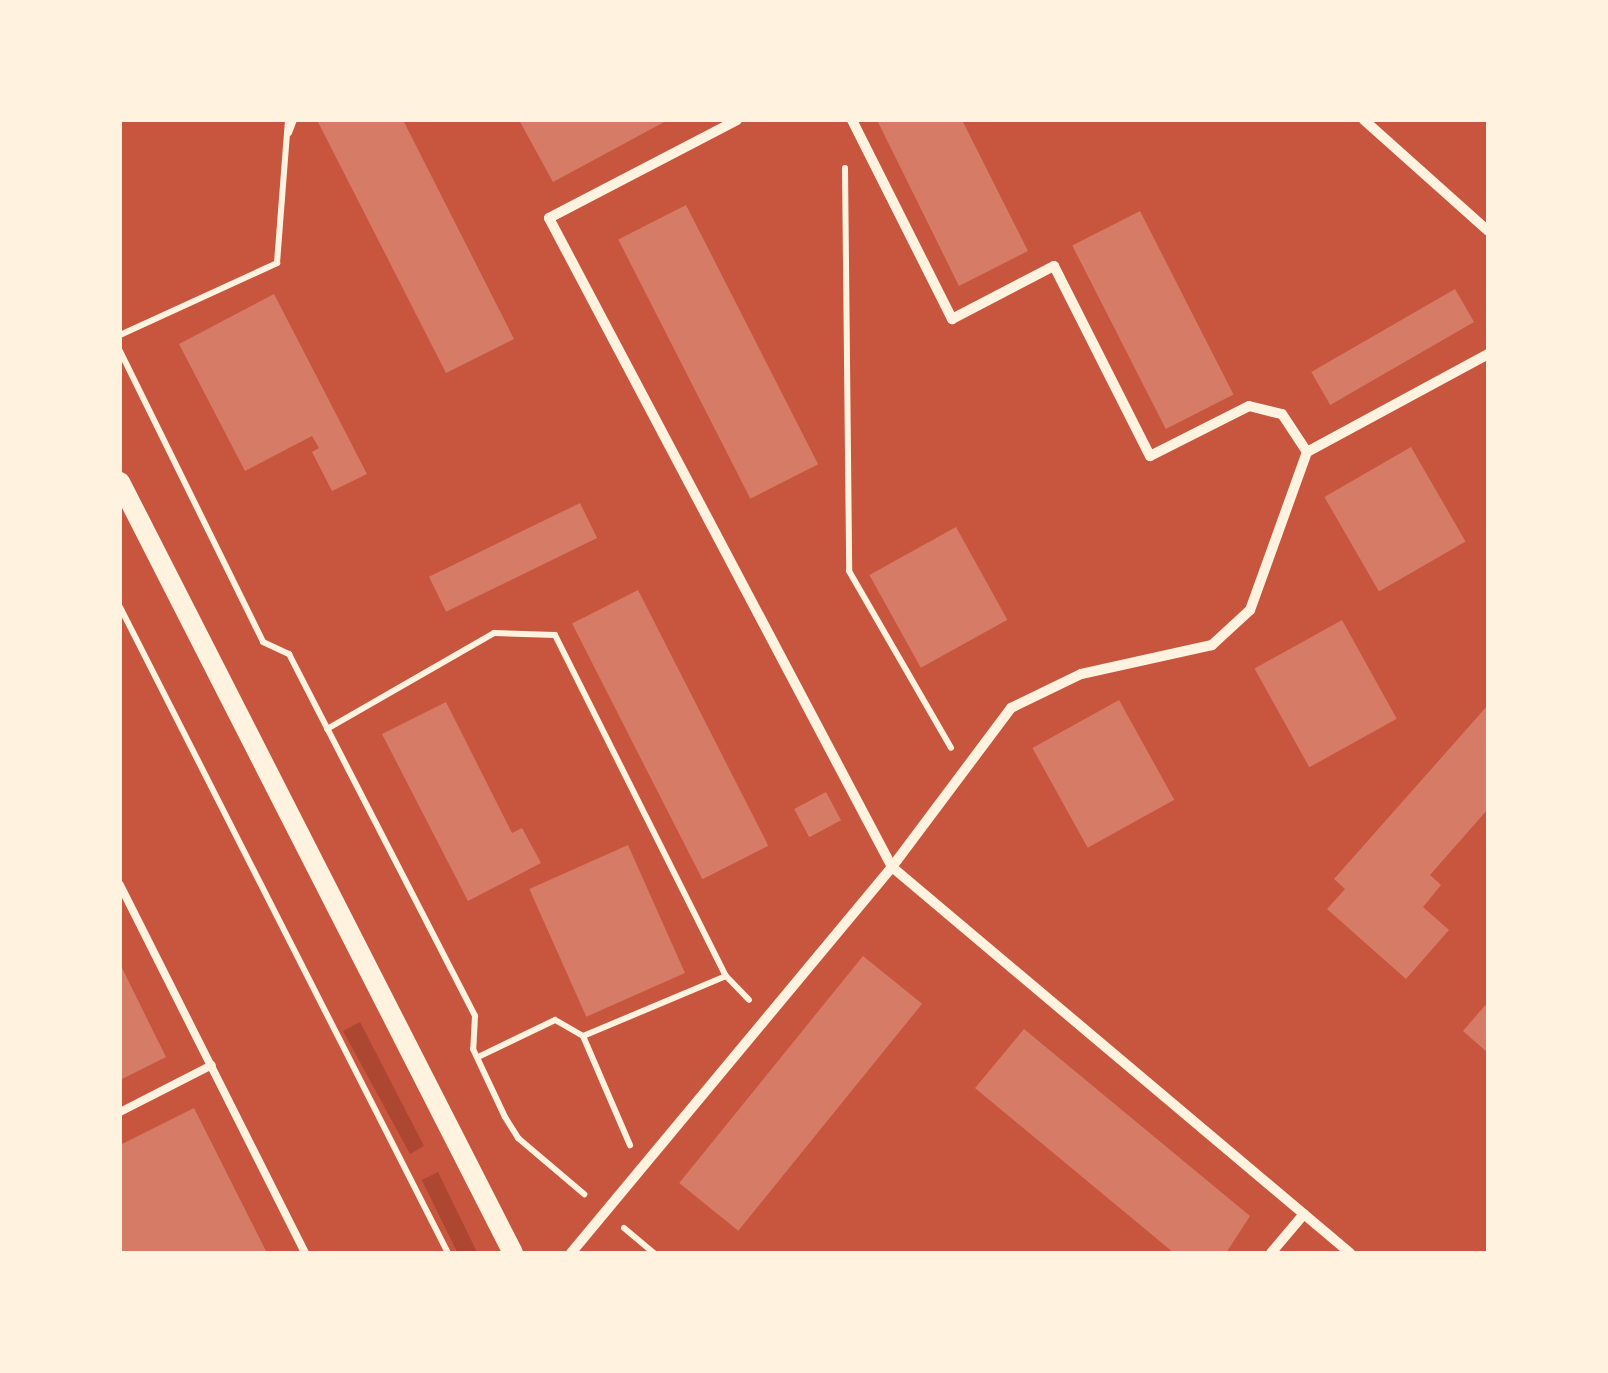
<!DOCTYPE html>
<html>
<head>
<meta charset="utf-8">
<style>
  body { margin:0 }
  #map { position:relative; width:1608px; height:1373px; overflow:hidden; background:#c8553d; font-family:"Roboto Serif",serif }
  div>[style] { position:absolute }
  .green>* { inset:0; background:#ae4732; transform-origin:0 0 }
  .building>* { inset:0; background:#d67c66; transform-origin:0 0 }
  .path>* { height:6px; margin:-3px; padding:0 3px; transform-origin:3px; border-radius:3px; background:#fff3e0 }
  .service>* { height:8px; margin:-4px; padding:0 4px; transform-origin:4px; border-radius:4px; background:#fff3e0 }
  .minor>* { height:10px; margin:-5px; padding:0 5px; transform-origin:5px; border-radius:5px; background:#fff3e0 }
  .secondary>* { height:20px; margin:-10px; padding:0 10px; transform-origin:10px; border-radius:10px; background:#fff3e0 }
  span { translate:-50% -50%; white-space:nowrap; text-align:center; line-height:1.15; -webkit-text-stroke:10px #fff3e0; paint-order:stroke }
  .frame { position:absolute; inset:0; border:122px solid #fff3e0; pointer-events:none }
</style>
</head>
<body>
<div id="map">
  <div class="green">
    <i style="clip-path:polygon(360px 1022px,424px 1146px,410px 1154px,343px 1031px)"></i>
    <i style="left:438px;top:1172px;width:90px;height:18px;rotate:64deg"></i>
  </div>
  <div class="building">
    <i style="clip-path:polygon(317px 120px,403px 120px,514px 339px,446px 373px)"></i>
    <i style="clip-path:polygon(519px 120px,668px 120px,553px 182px)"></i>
    <i style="clip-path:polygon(877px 120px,962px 120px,1028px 251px,959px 286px)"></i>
    <i style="left:686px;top:205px;width:291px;height:76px;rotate:63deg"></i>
    <i style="left:1140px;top:211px;width:206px;height:76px;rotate:63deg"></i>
    <i style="left:1455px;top:289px;width:38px;height:166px;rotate:60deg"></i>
    <i style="clip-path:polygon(274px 294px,367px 474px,332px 491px,312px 452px,319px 448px,312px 436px,245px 471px,179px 344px)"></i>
    <i style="left:1411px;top:447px;width:109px;height:100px;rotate:60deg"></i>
    <i style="left:580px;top:503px;width:39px;height:168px;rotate:64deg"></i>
    <i style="left:956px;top:527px;width:106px;height:99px;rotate:61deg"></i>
    <i style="left:638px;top:590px;width:287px;height:74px;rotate:63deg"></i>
    <i style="left:1342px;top:620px;width:113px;height:100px;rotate:61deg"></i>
    <i style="left:1119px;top:700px;width:114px;height:99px;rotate:61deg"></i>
    <i style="clip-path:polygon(446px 702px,512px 833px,522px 828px,541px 863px,468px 901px,382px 734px)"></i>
    <i style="clip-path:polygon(1488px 705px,1488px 809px,1430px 875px,1441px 885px,1423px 907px,1449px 930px,1406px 979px,1327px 909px,1345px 889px,1334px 879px)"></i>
    <i style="left:826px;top:792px;width:32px;height:36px;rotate:62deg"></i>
    <i style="left:628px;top:845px;width:140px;height:108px;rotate:66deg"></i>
    <i style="left:863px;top:956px;width:76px;height:292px;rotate:39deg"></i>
    <i style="clip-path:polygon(120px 964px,166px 1057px,120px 1080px)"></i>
    <i style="clip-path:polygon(1488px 1002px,1488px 1053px,1463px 1031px)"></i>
    <i style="clip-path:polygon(1024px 1029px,1250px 1216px,1226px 1253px,1174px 1253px,975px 1088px)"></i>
    <i style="clip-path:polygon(194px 1108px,267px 1253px,120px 1253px,120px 1145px)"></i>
  </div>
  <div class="path">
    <i style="left:289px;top:133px;width:14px;rotate:-69deg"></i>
    <i style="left:845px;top:168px;width:403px;rotate:89.4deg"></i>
    <i style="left:849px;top:571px;width:204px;rotate:60deg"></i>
    <i style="left:120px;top:335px;width:173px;rotate:-24.6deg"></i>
    <i style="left:277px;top:263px;width:143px;rotate:-85.6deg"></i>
    <i style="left:120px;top:351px;width:324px;rotate:63.8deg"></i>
    <i style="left:263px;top:642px;width:29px;rotate:25deg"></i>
    <i style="left:289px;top:654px;width:407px;rotate:62.8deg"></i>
    <i style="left:475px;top:1016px;width:33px;rotate:93deg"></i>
    <i style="left:473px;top:1049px;width:75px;rotate:64.8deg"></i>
    <i style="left:505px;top:1117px;width:25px;rotate:58deg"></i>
    <i style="left:518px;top:1138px;width:87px;rotate:40.3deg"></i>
    <i style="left:120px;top:607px;width:724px;rotate:63.08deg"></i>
    <i style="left:327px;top:729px;width:193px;rotate:-29.9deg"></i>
    <i style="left:494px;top:633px;width:61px;rotate:1.9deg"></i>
    <i style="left:555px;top:635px;width:381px;rotate:63.4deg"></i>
    <i style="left:726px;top:976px;width:155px;rotate:157.2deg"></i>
    <i style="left:583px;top:1036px;width:32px;rotate:-150deg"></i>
    <i style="left:555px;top:1020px;width:85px;rotate:154.3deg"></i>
    <i style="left:726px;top:976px;width:33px;rotate:46deg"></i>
    <i style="left:583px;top:1036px;width:119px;rotate:66.7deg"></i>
    <i style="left:624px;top:1228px;width:39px;rotate:40deg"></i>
  </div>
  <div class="service">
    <i style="left:120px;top:885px;width:412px;rotate:63.3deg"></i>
    <i style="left:120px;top:1112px;width:103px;rotate:-27.1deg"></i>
  </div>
  <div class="minor">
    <i style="left:852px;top:120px;width:223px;rotate:63.3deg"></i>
    <i style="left:952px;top:319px;width:115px;rotate:-27.5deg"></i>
    <i style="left:1054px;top:266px;width:213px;rotate:63.2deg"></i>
    <i style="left:1150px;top:456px;width:111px;rotate:-26.8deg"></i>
    <i style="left:1249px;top:406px;width:34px;rotate:14deg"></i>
    <i style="left:1282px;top:414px;width:45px;rotate:56.7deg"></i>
    <i style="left:1307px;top:452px;width:206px;rotate:-28.4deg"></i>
    <i style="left:1364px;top:120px;width:166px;rotate:41.8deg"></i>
    <i style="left:1307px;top:452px;width:168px;rotate:109.8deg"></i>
    <i style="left:1250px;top:610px;width:52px;rotate:137.4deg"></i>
    <i style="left:1212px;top:645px;width:134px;rotate:167.5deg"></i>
    <i style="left:1081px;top:674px;width:78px;rotate:154.1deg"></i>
    <i style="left:1011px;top:708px;width:199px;rotate:126.8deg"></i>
    <i style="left:892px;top:867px;width:599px;rotate:40.12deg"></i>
    <i style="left:571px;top:1253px;width:502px;rotate:-50.25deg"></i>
    <i style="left:892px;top:867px;width:734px;rotate:-117.86deg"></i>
    <i style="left:549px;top:218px;width:212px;rotate:-27.5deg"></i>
    <i style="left:1271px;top:1253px;width:51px;rotate:-49.8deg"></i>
  </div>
  <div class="secondary">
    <i style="left:120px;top:482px;width:865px;rotate:62.99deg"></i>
  </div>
  <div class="frame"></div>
</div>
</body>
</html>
